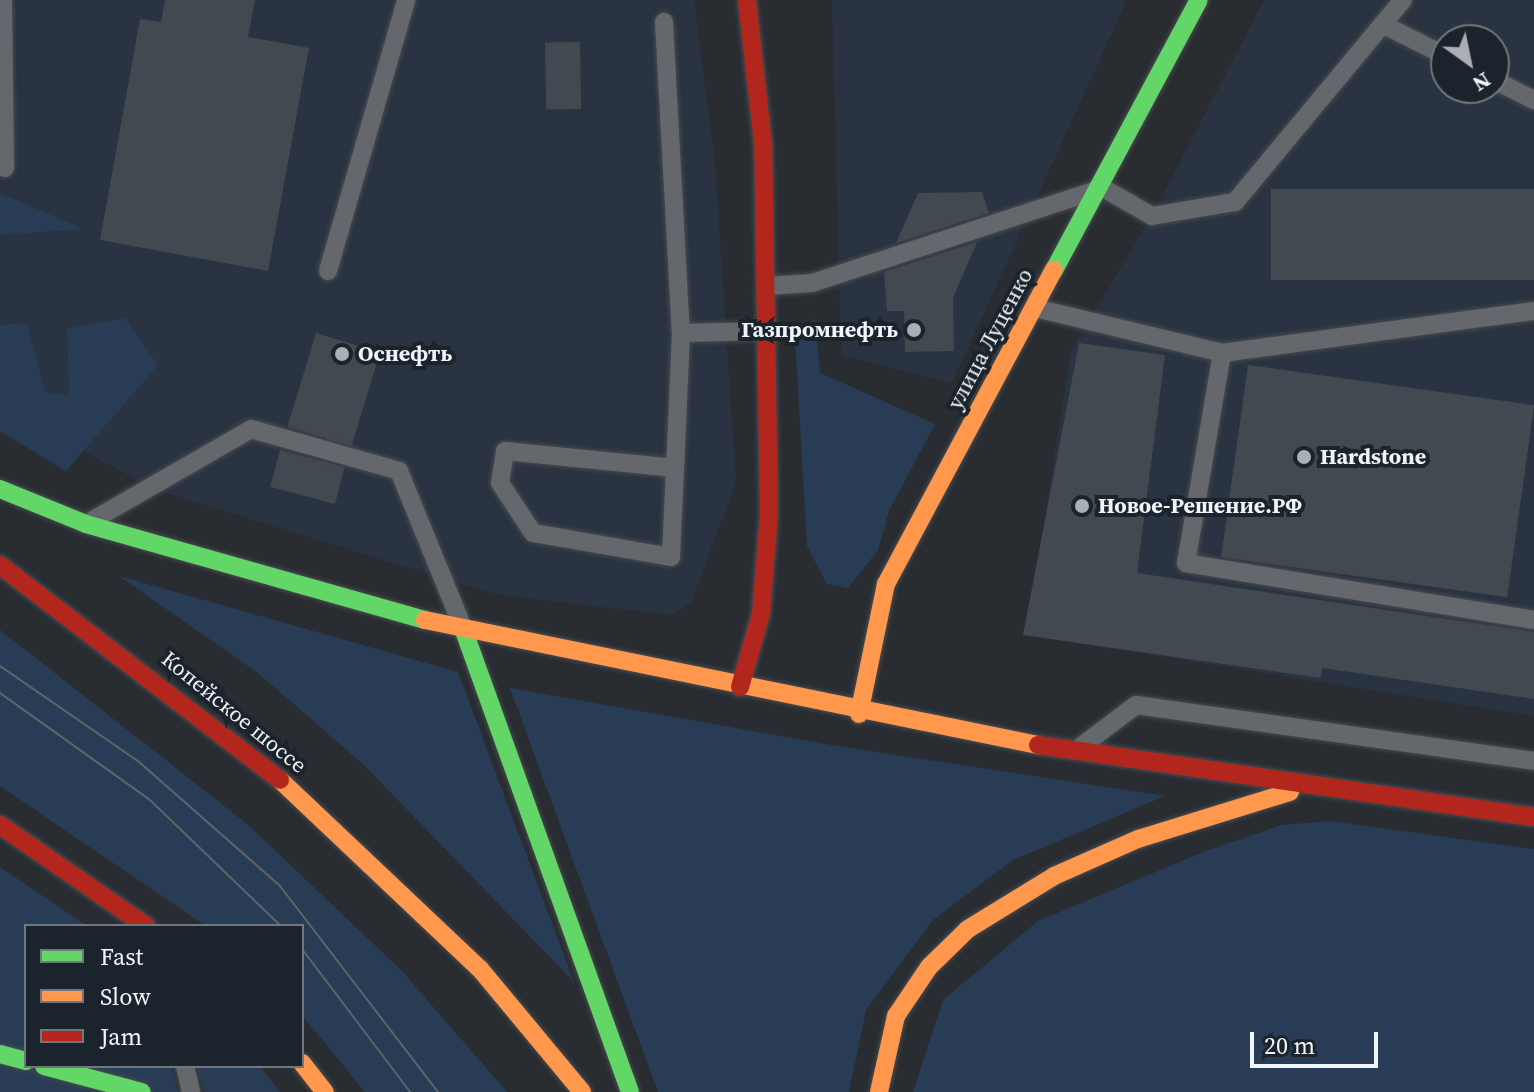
<!DOCTYPE html>
<html>
<head>
<meta charset="utf-8">
<style>
  body { margin:0 }
  #map { position:relative; width:1534px; height:1092px; overflow:hidden; background:#292d32; font-family:"Source Serif 4",serif }
  div>[style] { position:absolute }
  .built>* { inset:0; background:#293341 }
  .green>* { inset:0; background:#283d55 }
  .building>* { inset:0; background:#424951; transform-origin:0 0 }
  .roads { filter:drop-shadow(0 0 2px #474b4f) drop-shadow(0 0 2px #474b4f) }
  .lane>* { height:18px; margin:-9px; padding:0 9px; transform-origin:9px; border-radius:9px; background:#64686c }
  .fast>* { height:18px; margin:-9px; padding:0 9px; transform-origin:9px; border-radius:9px; background:#63d668 }
  .slow>* { height:18px; margin:-9px; padding:0 9px; transform-origin:9px; border-radius:9px; background:#ff974d }
  .jam>* { height:18px; margin:-9px; padding:0 9px; transform-origin:9px; border-radius:9px; background:#b3261e }
  .tram>* { height:2px; margin:-1px; padding:0 1px; transform-origin:1px; border-radius:1px; background:#606367 }
  .dots>* { width:22px; height:22px; translate:-50% -50%; box-sizing:border-box; border:4px solid #1b232c; border-radius:50% }
  span { translate:-50% -50%; white-space:nowrap; text-align:center; line-height:1.15; -webkit-text-stroke:8px #1b232c; paint-order:stroke }
  .poi-label { font-size:22px; color:#eff5fb; font-weight:700 }
  .right { translate:-100% -50%; text-align:right }
  .left { translate:0 -50%; text-align:left }
  .street-label { font-size:22px; color:#eff5fb }
  .legend { position:absolute; left:24px; top:924px; width:280px; height:144px; box-sizing:border-box; background:#1b232c; border:2px solid #70777f; margin:0; padding:10px 14px; list-style:none; font-size:24px; color:#eff5fb }
  .legend li { display:flex; align-items:center; gap:16px; height:40px }
  .legend b { width:40px; border:2px solid #70777f }
  .north { position:absolute; left:1430px; top:24px; width:80px; height:80px; box-sizing:border-box; background:#1b232c; border:2px solid #70777f; border-radius:50%; rotate:147deg; font-size:22px; font-weight:700; line-height:32px; text-align:center; color:#eff5fb }
  .north::after { content:''; display:block; margin:auto; width:28px; height:36px; background:#aaafb5; clip-path:polygon(50% 0,100% 100%,50% 72%,0 100%) }
  .scale { position:absolute; left:1250px; top:1032px; width:128px; height:36px; box-sizing:border-box; border:4px solid #eff5fb; border-top:0; padding-left:10px; font-size:24px; line-height:28px; white-space:nowrap; color:#eff5fb; -webkit-text-stroke:6px #1b232c; paint-order:stroke }
</style>
</head>
<body>
<div id="map">
  <div class="built">
    <i style="clip-path:polygon(0 0,694px 0,715px 164px,736px 482px,691px 603px,670px 615px,494px 594px,156px 490px,0 406px)"></i>
    <i style="clip-path:polygon(832px 0,1127px 0,952px 383px,841px 355px)"></i>
    <i style="clip-path:polygon(evenodd,1264px 0,1534px 0,1534px 716px,1026px 635px,1071px 350px,1152px 216px,1264px 0,1446px 40px,1494px 40px,1494px 88px,1446px 88px,1446px 40px)"></i>
  </div>
  <div class="green">
    <i style="clip-path:polygon(0 193px,84px 229px,0 235px)"></i>
    <i style="clip-path:polygon(125px 318px,158px 365px,66px 471px,0 431px,0 325px,27px 323px,45px 392px,69px 395px,67px 328px)"></i>
    <i style="clip-path:polygon(815px 318px,820px 373px,935px 424px,889px 511px,878px 550px,848px 588px,827px 584px,807px 546px,795px 335px)"></i>
    <i style="clip-path:polygon(119px 576px,458px 672px,574px 982px,364px 765px,258px 673px)"></i>
    <i style="clip-path:polygon(0 630px,246px 823px,401px 970px,507px 1092px,365px 1092px,302px 1015px,302px 926px,206px 926px,0 786px)"></i>
    <i style="clip-path:polygon(510px 688px,837px 746px,1165px 796px,1013px 860px,933px 920px,866px 1010px,849px 1092px,658px 1092px)"></i>
    <i style="clip-path:polygon(1330px 821px,1534px 849px,1534px 1092px,913px 1092px,943px 1000px,1038px 921px,1211px 849px,1282px 825px)"></i>
    <i style="clip-path:polygon(0 867px,87px 926px,26px 926px,26px 1066px,171px 1066px,178px 1092px,0 1092px)"></i>
    <i style="clip-path:polygon(196px 1066px,260px 1066px,280px 1092px,205px 1092px)"></i>
  </div>
  <div class="building">
    <i style="clip-path:polygon(165px 0,255px 0,248px 37px,309px 48px,268px 271px,100px 240px,140px 19px,161px 22px)"></i>
    <i style="left:580px;top:42px;width:67px;height:35px;rotate:89deg"></i>
    <i style="left:1534px;top:189px;width:91px;height:263px;rotate:90deg"></i>
    <i style="clip-path:polygon(982px 192px,989px 213px,896px 243px,918px 193px)"></i>
    <i style="clip-path:polygon(977px 242px,953px 298px,954px 351px,905px 352px,904px 311px,887px 311px,884px 272px)"></i>
    <i style="left:316px;top:333px;width:67px;height:98px;rotate:17deg"></i>
    <i style="clip-path:polygon(1079px 343px,1165px 355px,1137px 573px,1534px 632px,1534px 699px,1322px 668px,1321px 678px,1023px 635px)"></i>
    <i style="left:1248px;top:365px;width:289px;height:194px;rotate:8deg"></i>
    <i style="left:280px;top:450px;width:67px;height:38px;rotate:15deg"></i>
  </div>
  <div class="roads">
    <div class="lane">
      <i style="left:3px;top:0;width:168px;rotate:89.3deg"></i>
      <i style="left:664px;top:22px;width:311px;rotate:86.9deg"></i>
      <i style="left:681px;top:333px;width:135px;rotate:92.5deg"></i>
      <i style="left:675px;top:468px;width:89px;rotate:92.6deg"></i>
      <i style="left:671px;top:557px;width:140px;rotate:-170.1deg"></i>
      <i style="left:533px;top:533px;width:60px;rotate:-123.4deg"></i>
      <i style="left:500px;top:483px;width:32px;rotate:-81deg"></i>
      <i style="left:505px;top:451px;width:171px;rotate:5.7deg"></i>
      <i style="left:1388px;top:27px;width:65px;rotate:26.6deg"></i>
      <i style="left:1494px;top:80px;width:45px;rotate:26.6deg"></i>
      <i style="left:328px;top:271px;width:282px;rotate:-73.9deg"></i>
      <i style="left:766px;top:286px;width:46px;rotate:-3.7deg"></i>
      <i style="left:812px;top:283px;width:306px;rotate:-18.1deg"></i>
      <i style="left:1103px;top:188px;width:56px;rotate:29.7deg"></i>
      <i style="left:1152px;top:216px;width:84px;rotate:-9.6deg"></i>
      <i style="left:1235px;top:202px;width:263px;rotate:-50.3deg"></i>
      <i style="left:1035px;top:308px;width:192px;rotate:13.5deg"></i>
      <i style="left:1222px;top:353px;width:315px;rotate:-7.7deg"></i>
      <i style="left:681px;top:333px;width:85px;rotate:-1.3deg"></i>
      <i style="left:1222px;top:353px;width:213px;rotate:99.7deg"></i>
      <i style="left:1186px;top:563px;width:353px;rotate:9.3deg"></i>
      <i style="left:93px;top:520px;width:182px;rotate:-29.9deg"></i>
      <i style="left:251px;top:429px;width:154px;rotate:15.8deg"></i>
      <i style="left:399px;top:471px;width:170px;rotate:67.8deg"></i>
      <i style="left:1079px;top:748px;width:71px;rotate:-37deg"></i>
      <i style="left:1136px;top:705px;width:402px;rotate:8deg"></i>
      <i style="left:185px;top:1066px;width:27px;rotate:77deg"></i>
    </div>
    <div class="fast">
      <i style="left:1054px;top:270px;width:306px;rotate:-61.8deg"></i>
      <i style="left:0;top:489px;width:93px;rotate:22.1deg"></i>
      <i style="left:86px;top:524px;width:352px;rotate:15.8deg"></i>
      <i style="left:464px;top:631px;width:490px;rotate:70.2deg"></i>
      <i style="left:0;top:1054px;width:27px;rotate:15deg"></i>
      <i style="left:44px;top:1066px;width:101px;rotate:14.9deg"></i>
    </div>
    <div class="slow">
      <i style="left:425px;top:620px;width:626px;rotate:11.53deg"></i>
      <i style="left:859px;top:714px;width:133px;rotate:-78.3deg"></i>
      <i style="left:886px;top:584px;width:356px;rotate:-61.9deg"></i>
      <i style="left:280px;top:780px;width:275px;rotate:43.4deg"></i>
      <i style="left:480px;top:969px;width:160px;rotate:50.3deg"></i>
      <i style="left:302px;top:1063px;width:37px;rotate:52deg"></i>
      <i style="left:879px;top:1092px;width:78px;rotate:-77.4deg"></i>
      <i style="left:896px;top:1016px;width:59px;rotate:-56deg"></i>
      <i style="left:929px;top:967px;width:54px;rotate:-44.3deg"></i>
      <i style="left:968px;top:929px;width:101px;rotate:-31.6deg"></i>
      <i style="left:1054px;top:876px;width:92px;rotate:-23.8deg"></i>
      <i style="left:1138px;top:839px;width:159px;rotate:-17.2deg"></i>
    </div>
    <div class="jam">
      <i style="left:0;top:565px;width:353px;rotate:37.5deg"></i>
      <i style="left:740px;top:687px;width:76px;rotate:-74deg"></i>
      <i style="left:761px;top:614px;width:99px;rotate:-85.4deg"></i>
      <i style="left:769px;top:515px;width:372px;rotate:-90.9deg"></i>
      <i style="left:763px;top:143px;width:144px;rotate:-96.4deg"></i>
      <i style="left:1038px;top:745px;width:501px;rotate:8.26deg"></i>
      <i style="left:0;top:825px;width:178px;rotate:34.7deg"></i>
    </div>
  </div>
  <div class="tram">
    <i style="left:0;top:666px;width:169px;rotate:34.6deg"></i>
    <i style="left:139px;top:762px;width:188px;rotate:41.3deg"></i>
    <i style="left:280px;top:886px;width:260px;rotate:52.5deg"></i>
    <i style="left:0;top:693px;width:184px;rotate:35.5deg"></i>
    <i style="left:150px;top:800px;width:182px;rotate:43.9deg"></i>
    <i style="left:302px;top:949px;width:179px;rotate:52.9deg"></i>
  </div>
  <div class="dots">
    <i style="left:914px;top:330px;background:#aaafb5"></i>
    <i style="left:342px;top:354px;background:#aaafb5"></i>
    <i style="left:1304px;top:457px;background:#aaafb5"></i>
    <i style="left:1082px;top:506px;background:#aaafb5"></i>
  </div>
  <div class="poi-label">
    <span class="right" style="left:898px;top:330px">Газпромнефть</span>
    <span class="left" style="left:358px;top:354px">Оснефть</span>
    <span class="left" style="left:1320px;top:457px">Hardstone</span>
    <span class="left" style="left:1098px;top:506px">Новое-Решение.РФ</span>
  </div>
  <div class="street-label">
    <span style="left:990px;top:339px;rotate:-62deg">улица Луценко</span>
    <span style="left:234px;top:712px;rotate:39deg">Копейское шоссе</span>
  </div>
  <ul class="legend">
  <li><b style="height:10px;background:#63d668"></b>Fast</li>
  <li><b style="height:10px;background:#ff974d"></b>Slow</li>
  <li><b style="height:10px;background:#b3261e"></b>Jam</li>
  </ul>
  <div class="north">N</div>
  <div class="scale">20 m</div>
</div>
</body>
</html>
